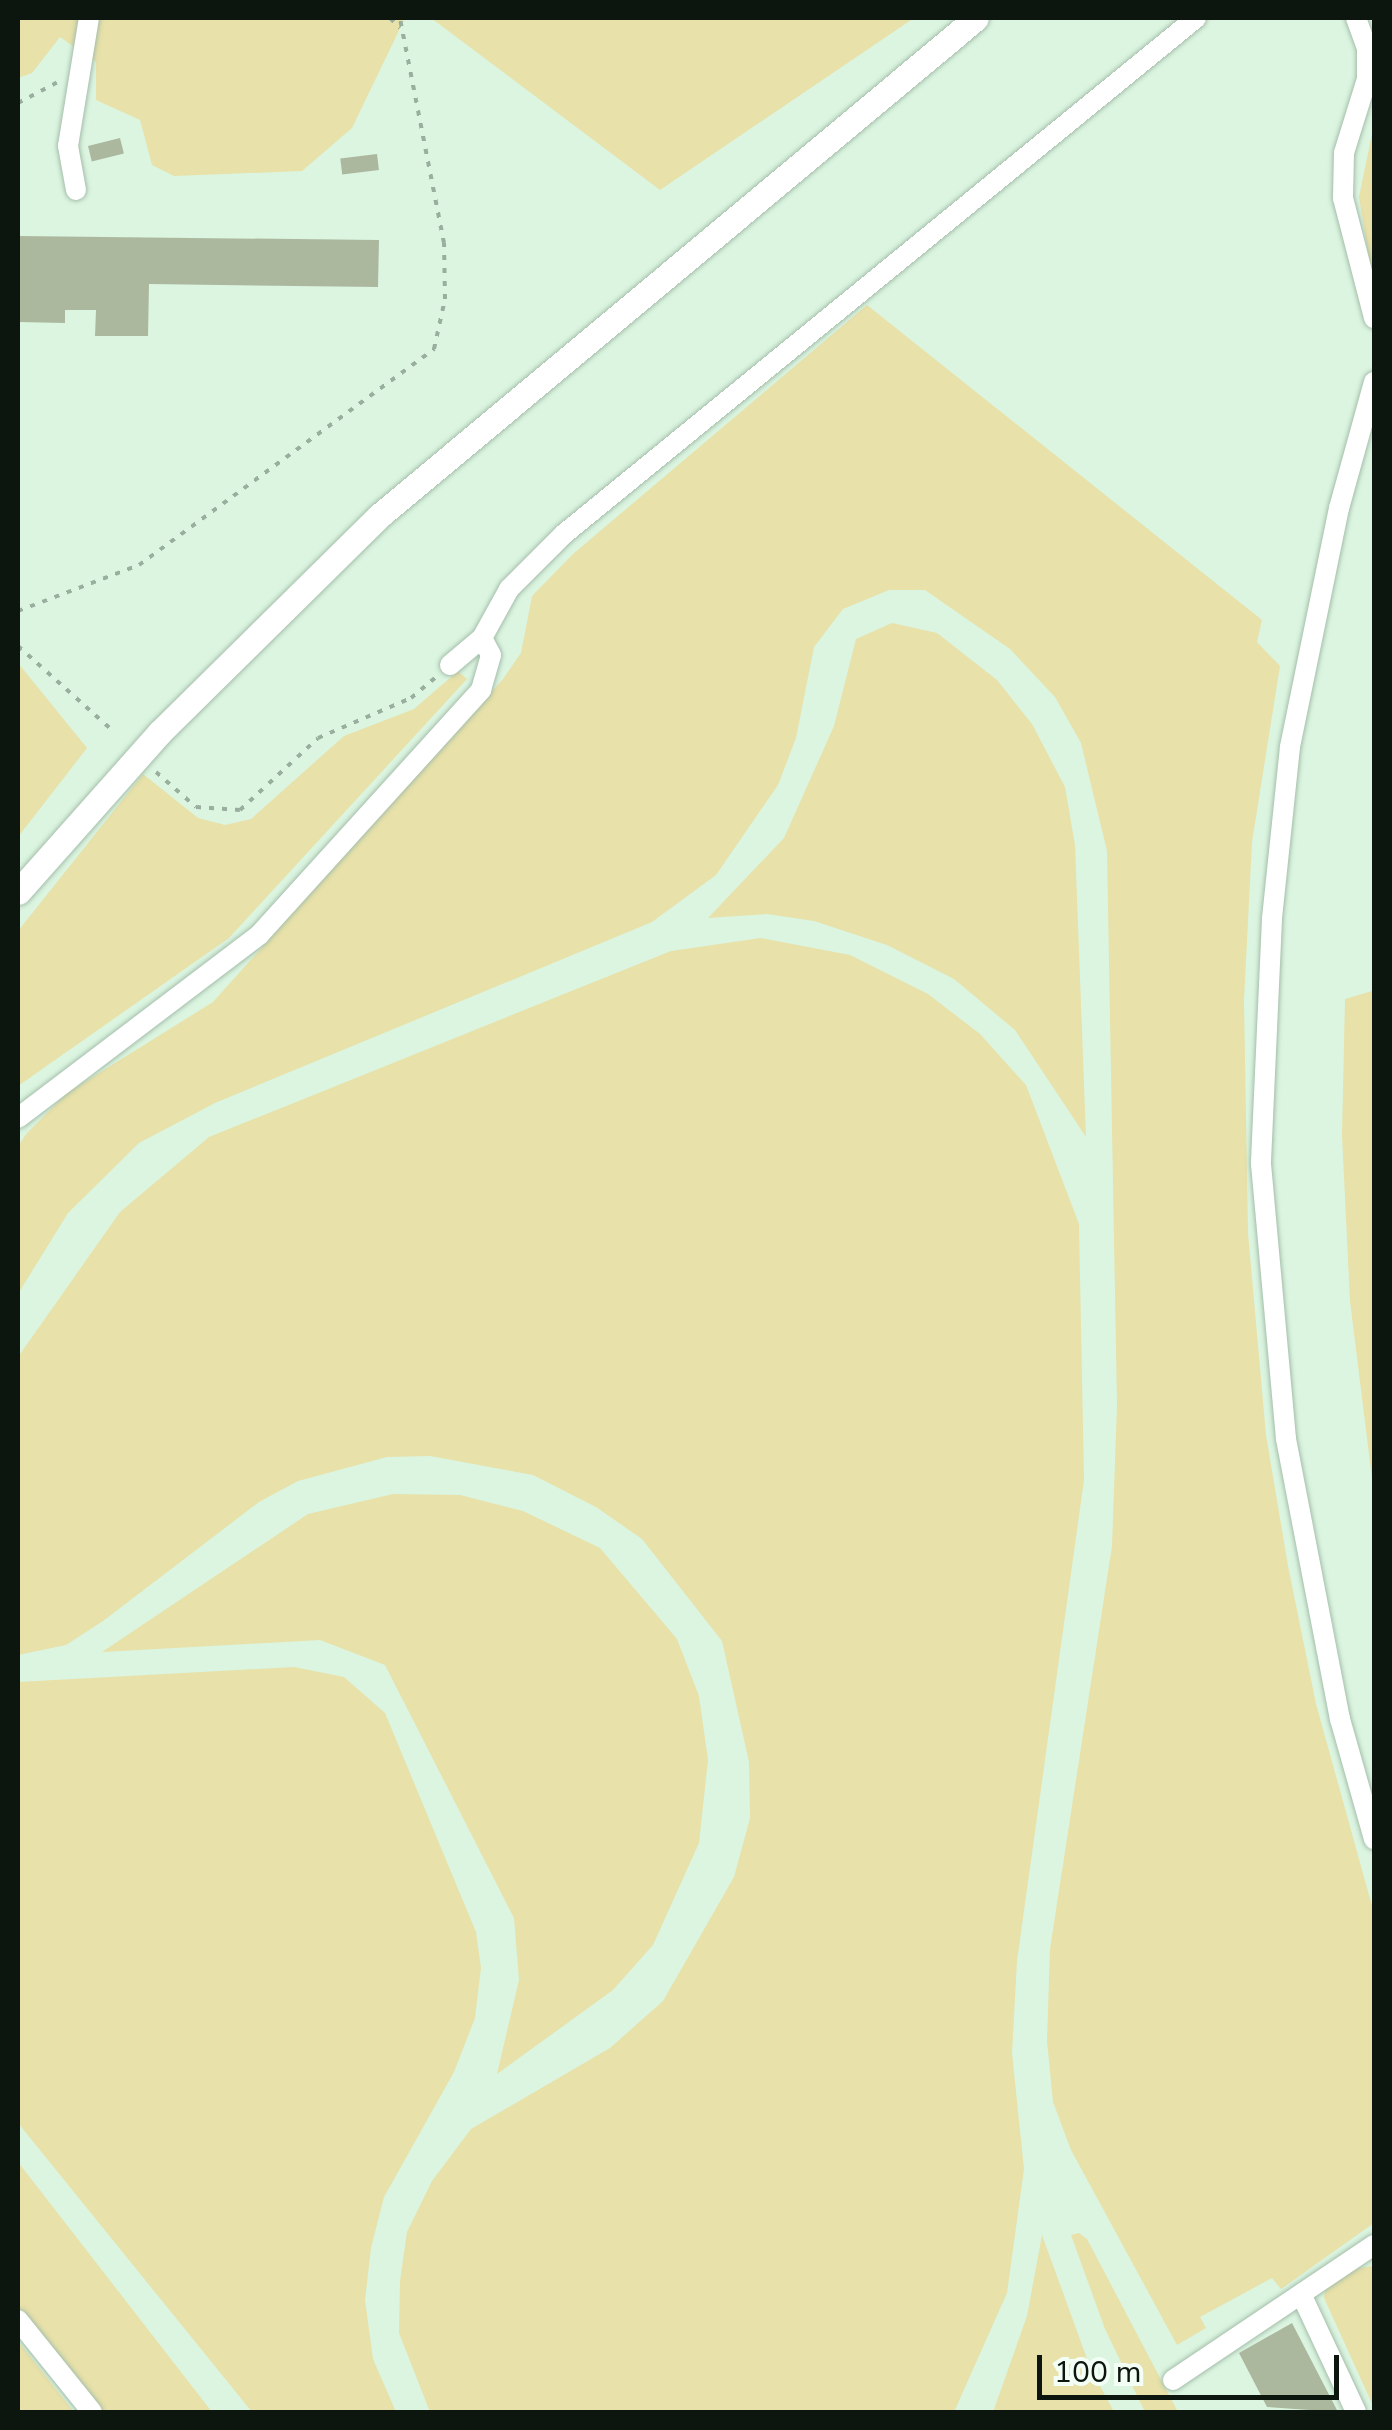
<!DOCTYPE html>
<html>
<head>
<meta charset="utf-8">
<style>
  body { margin:0 }
  #map { position:relative; width:1392px; height:2430px; overflow:hidden; background:#dbf5e1; font-family:"Nunito Sans",sans-serif }
  div>[style] { position:absolute }
  .green>* { inset:0; background:#e8e1a9 }
  .building>* { inset:0; background:#acb89e; transform-origin:0 0 }
  .path>* { height:4px; margin-top:-2px; transform-origin:0; background:repeating-linear-gradient(90deg,#99ae9e 0 5px,transparent 0 13px) }
  .roads { filter:drop-shadow(0 0 2px #a5beaa) drop-shadow(0 0 2px #a5beaa) }
  .minor>* { height:20px; margin:-10px; padding:0 10px; transform-origin:10px; border-radius:10px; background:#fff }
  .major>* { height:25px; margin:-12.5px; padding:0 12.5px; transform-origin:12.5px; border-radius:12.5px; background:#fff }
  span { translate:-50% -50%; white-space:nowrap; text-align:center; line-height:1.15; -webkit-text-stroke:9px #f3fef5; paint-order:stroke }
  .frame { position:absolute; inset:0; border:20px solid #0c150e; pointer-events:none }
  .scale { position:absolute; left:1037px; top:2355px; width:302px; height:45px; box-sizing:border-box; border:5px solid #0c150e; border-top:0; padding-left:12px; font-size:30px; line-height:35px; white-space:nowrap; color:#0c150e; -webkit-text-stroke:8px #f3fef5; paint-order:stroke }
</style>
</head>
<body>
<div id="map">
  <div class="green">
    <i style="clip-path:polygon(18px 18px,405px 18px,352px 128px,302px 171px,174px 176px,152px 165px,140px 120px,96px 100px,96px 62px,60px 37px,32px 73px,18px 78px)"></i>
    <i style="clip-path:polygon(431px 18px,914px 18px,660px 190px)"></i>
    <i style="clip-path:polygon(1374px 124px,1374px 290px,1359px 197px)"></i>
    <i style="clip-path:polygon(867px 305px,1262px 620px,1257px 642px,1280px 666px,1252px 842px,1244px 1000px,1248px 1233px,1266px 1435px,1288px 1566px,1316px 1704px,1374px 1913px,1374px 2223px,1281px 2289px,1272px 2278px,1200px 2317px,1206px 2328px,1177px 2345px,1071px 2150px,1053px 2102px,1047px 2041px,1050px 1949px,1112px 1546px,1117px 1405px,1107px 851px,1081px 743px,1055px 697px,1010px 649px,925px 590px,889px 590px,843px 609px,814px 647px,796px 738px,778px 785px,716px 875px,652px 922px,215px 1103px,139px 1143px,68px 1213px,18px 1294px,18px 1146px,27px 1133px,67px 1093px,213px 1002px,503px 679px,521px 653px,532px 596px,573px 554px)"></i>
    <i style="clip-path:polygon(892px 623px,937px 633px,997px 680px,1032px 724px,1065px 787px,1075px 845px,1086px 1137px,1015px 1030px,954px 979px,887px 945px,814px 921px,767px 914px,708px 918px,784px 838px,834px 726px,856px 639px)"></i>
    <i style="clip-path:polygon(18px 663px,87px 748px,18px 837px)"></i>
    <i style="clip-path:polygon(458px 671px,467px 679px,229px 938px,18px 1086px,18px 931px,143px 774px,198px 818px,225px 825px,251px 819px,344px 736px,414px 709px)"></i>
    <i style="clip-path:polygon(761px 938px,850px 955px,928px 994px,980px 1034px,1026px 1085px,1079px 1224px,1084px 1480px,1017px 1961px,1012px 2053px,1024px 2169px,1007px 2293px,954px 2412px,430px 2412px,399px 2333px,400px 2281px,407px 2232px,432px 2181px,471px 2129px,610px 2048px,663px 2001px,734px 1877px,750px 1818px,749px 1762px,722px 1641px,642px 1539px,596px 1507px,533px 1475px,430px 1456px,387px 1457px,298px 1481px,259px 1502px,103px 1621px,66px 1645px,18px 1655px,18px 1357px,120px 1212px,209px 1137px,671px 951px)"></i>
    <i style="clip-path:polygon(1372px 991px,1374px 999px,1374px 1495px,1350px 1301px,1342px 1135px,1345px 999px)"></i>
    <i style="clip-path:polygon(393px 1494px,460px 1495px,523px 1511px,600px 1548px,677px 1639px,699px 1696px,708px 1760px,699px 1843px,653px 1945px,613px 1990px,497px 2074px,519px 1980px,514px 1918px,385px 1665px,320px 1640px,102px 1652px,308px 1514px)"></i>
    <i style="clip-path:polygon(294px 1667px,344px 1677px,385px 1713px,476px 1932px,481px 1968px,475px 2018px,454px 2072px,384px 2197px,371px 2248px,365px 2300px,373px 2359px,396px 2412px,252px 2412px,18px 2123px,18px 1682px)"></i>
    <i style="clip-path:polygon(18px 2162px,212px 2412px,99px 2412px,18px 2312px)"></i>
    <i style="clip-path:polygon(1079px 2233px,1087px 2239px,1178px 2412px,1145px 2412px,1105px 2329px,1071px 2235px)"></i>
    <i style="clip-path:polygon(1042px 2235px,1090px 2367px,1114px 2412px,993px 2412px,1027px 2316px)"></i>
    <i style="clip-path:polygon(1374px 2266px,1374px 2408px,1324px 2298px,1325px 2290px,1357px 2268px)"></i>
    <i style="clip-path:polygon(18px 2341px,74px 2412px,18px 2412px)"></i>
  </div>
  <div class="building">
    <i style="left:120px;top:138px;width:16px;height:33px;rotate:76deg"></i>
    <i style="left:377px;top:154px;width:16px;height:37px;rotate:83deg"></i>
    <i style="clip-path:polygon(18px 236px,379px 240px,378px 287px,149px 284px,148px 336px,95px 336px,96px 310px,65px 310px,65px 323px,18px 322px)"></i>
    <i style="clip-path:polygon(1292px 2323px,1338px 2412px,1267px 2407px,1239px 2353px)"></i>
  </div>
  <div class="path">
    <i style="left:390px;top:18px;width:14px;rotate:45deg"></i>
    <i style="left:18px;top:103px;width:45px;rotate:-27.7deg"></i>
    <i style="left:18px;top:611px;width:129px;rotate:-20.8deg"></i>
    <i style="left:139px;top:565px;width:366px;rotate:-36.2deg"></i>
    <i style="left:434px;top:349px;width:51px;rotate:-77.6deg"></i>
    <i style="left:445px;top:299px;width:56px;rotate:-91deg"></i>
    <i style="left:444px;top:243px;width:229px;rotate:-101.1deg"></i>
    <i style="left:18px;top:646px;width:126px;rotate:41.8deg"></i>
    <i style="left:156px;top:772px;width:53px;rotate:41.2deg"></i>
    <i style="left:196px;top:807px;width:44px;rotate:3.9deg"></i>
    <i style="left:240px;top:810px;width:106px;rotate:-42.7deg"></i>
    <i style="left:318px;top:738px;width:101px;rotate:-23.3deg"></i>
    <i style="left:411px;top:698px;width:34px;rotate:-40deg"></i>
  </div>
  <div class="roads">
    <div class="minor">
      <i style="left:1356px;top:18px;width:33px;rotate:70deg"></i>
      <i style="left:1367px;top:49px;width:30px;rotate:90deg"></i>
      <i style="left:1367px;top:79px;width:77px;rotate:107.3deg"></i>
      <i style="left:1344px;top:153px;width:45px;rotate:91.3deg"></i>
      <i style="left:1343px;top:198px;width:124px;rotate:75.5deg"></i>
      <i style="left:76px;top:190px;width:45px;rotate:-100.3deg"></i>
      <i style="left:68px;top:146px;width:130px;rotate:-80.7deg"></i>
      <i style="left:1374px;top:382px;width:131px;rotate:105.5deg"></i>
      <i style="left:1339px;top:508px;width:244px;rotate:101.6deg"></i>
      <i style="left:1290px;top:747px;width:173px;rotate:96deg"></i>
      <i style="left:1272px;top:919px;width:245px;rotate:92.6deg"></i>
      <i style="left:1261px;top:1164px;width:276px;rotate:84.8deg"></i>
      <i style="left:1286px;top:1439px;width:285px;rotate:79.1deg"></i>
      <i style="left:1340px;top:1719px;width:125px;rotate:74.2deg"></i>
      <i style="left:450px;top:665px;width:42px;rotate:-40.2deg"></i>
      <i style="left:482px;top:638px;width:56px;rotate:-61.1deg"></i>
      <i style="left:509px;top:589px;width:78px;rotate:-45deg"></i>
      <i style="left:564px;top:534px;width:816px;rotate:-39.23deg"></i>
      <i style="left:18px;top:1118px;width:303px;rotate:-37.2deg"></i>
      <i style="left:259px;top:935px;width:331px;rotate:-47.8deg"></i>
      <i style="left:481px;top:690px;width:36px;rotate:-74deg"></i>
      <i style="left:491px;top:655px;width:19px;rotate:-118deg"></i>
      <i style="left:1302px;top:2296px;width:128px;rotate:65deg"></i>
      <i style="left:18px;top:2320px;width:118px;rotate:51.2deg"></i>
      <i style="left:1173px;top:2380px;width:242px;rotate:-33.9deg"></i>
    </div>
    <div class="major">
      <i style="left:18px;top:892px;width:213px;rotate:-48.4deg"></i>
      <i style="left:159px;top:733px;width:309px;rotate:-44.6deg"></i>
      <i style="left:379px;top:516px;width:777px;rotate:-39.83deg"></i>
    </div>
  </div>
  <div class="frame"></div>
  <div class="scale">100 m</div>
</div>
</body>
</html>
